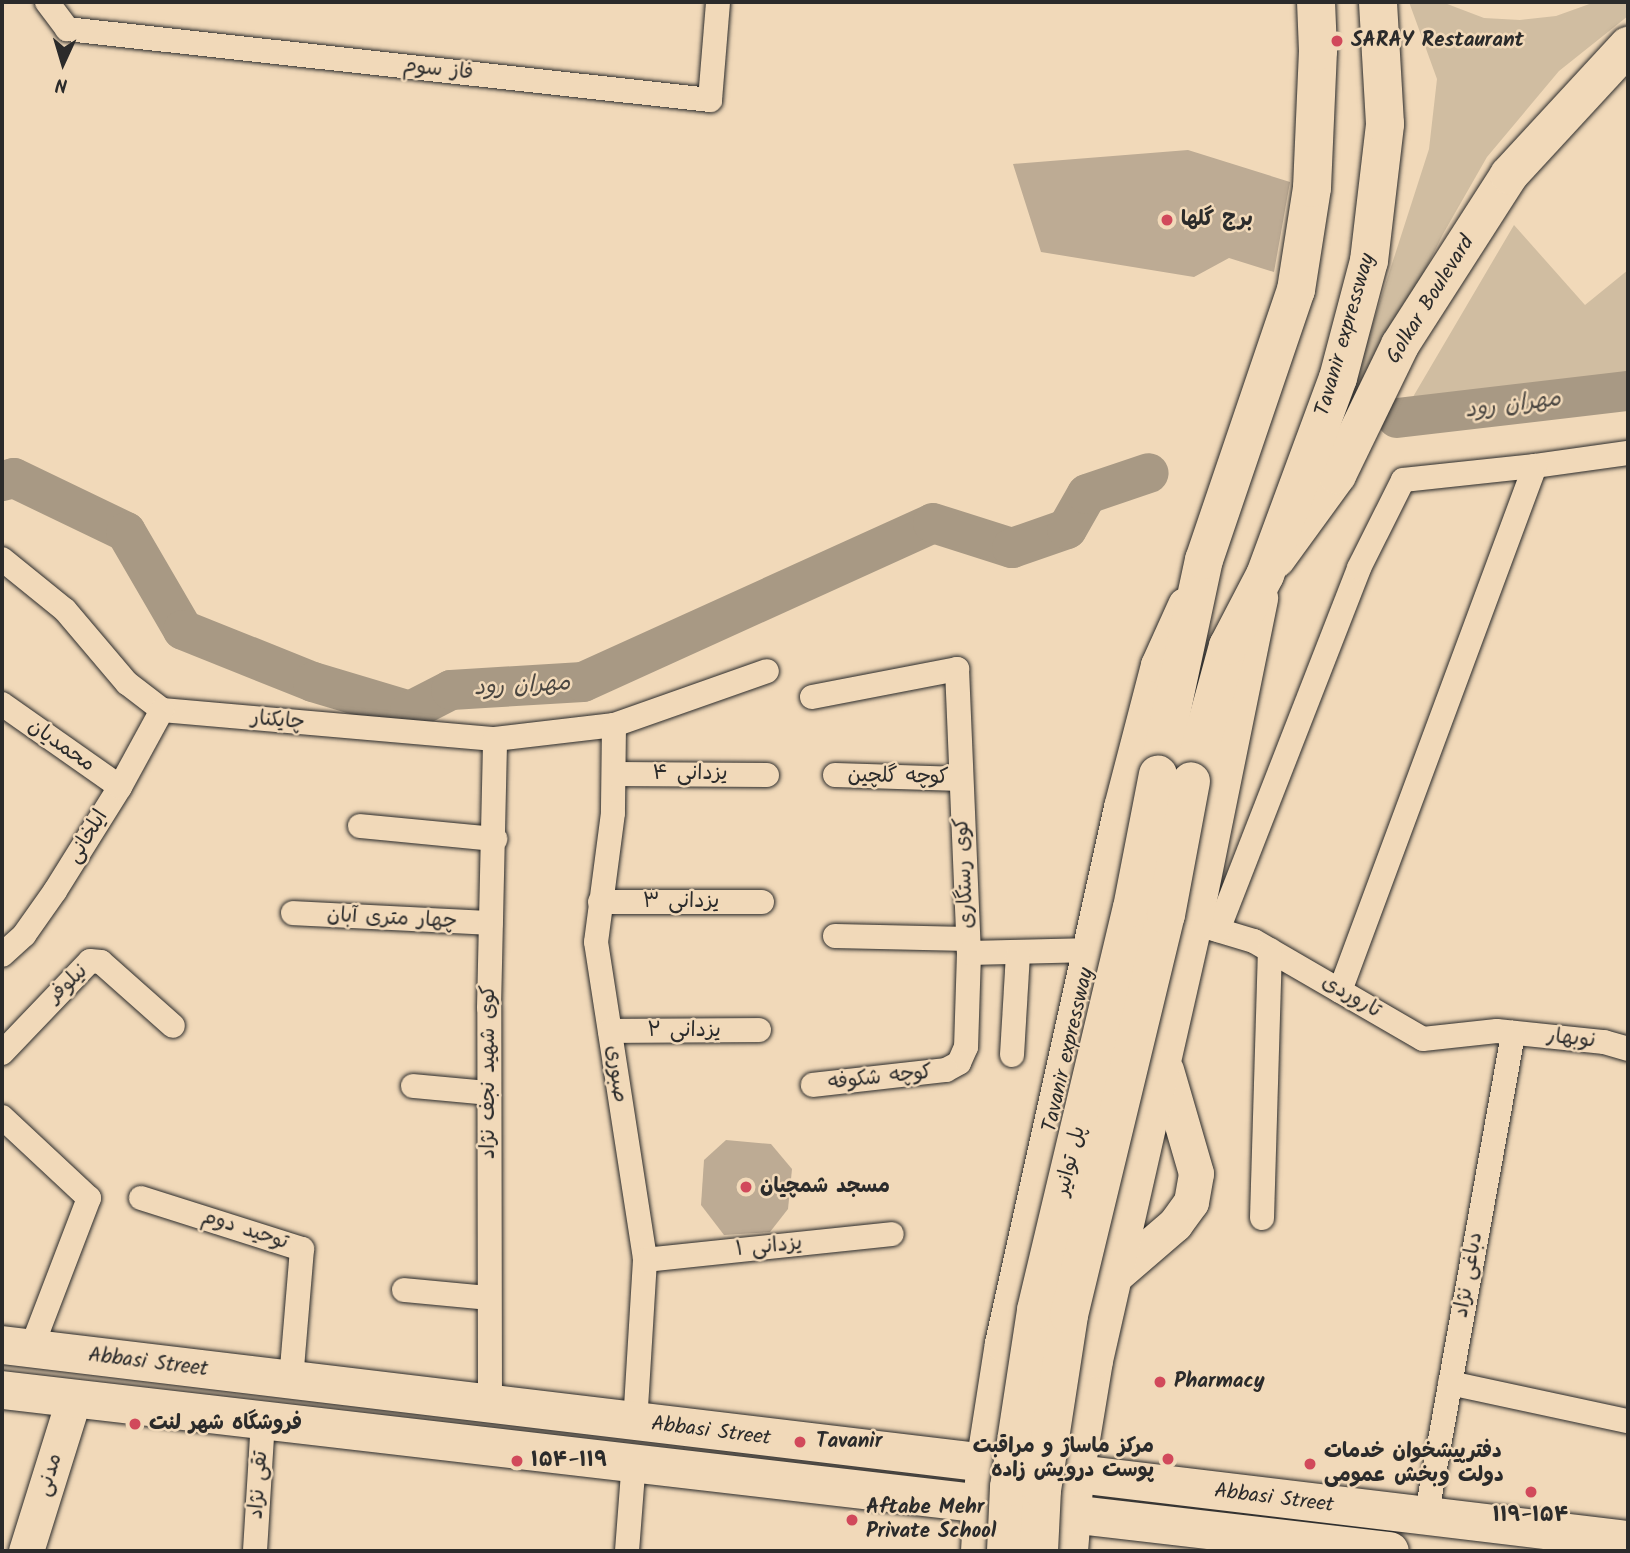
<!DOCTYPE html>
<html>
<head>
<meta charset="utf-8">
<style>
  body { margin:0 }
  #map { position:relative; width:1630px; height:1553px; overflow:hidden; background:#f1d9b9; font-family:Kalam,"Playpen Sans Arabic",sans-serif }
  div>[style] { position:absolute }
  .green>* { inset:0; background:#d0bda1 }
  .river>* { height:40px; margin:-20px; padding:0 20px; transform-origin:20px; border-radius:20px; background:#a89984 }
  .building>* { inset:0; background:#bdab94 }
  .roads { filter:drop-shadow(0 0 2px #2b2b2b) drop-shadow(0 0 2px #2b2b2b) }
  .street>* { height:24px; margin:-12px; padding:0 12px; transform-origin:12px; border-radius:12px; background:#f1d9b9 }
  .secondary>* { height:35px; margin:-17.5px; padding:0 17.5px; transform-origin:17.5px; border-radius:17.5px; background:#f1d9b9 }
  .primary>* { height:38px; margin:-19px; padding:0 19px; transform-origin:19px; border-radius:19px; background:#f1d9b9 }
  .highway>* { height:38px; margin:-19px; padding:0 19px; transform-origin:19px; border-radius:19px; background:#f1d9b9 }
  .bridges { filter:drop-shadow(0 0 2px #2b2b2b) drop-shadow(0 0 2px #2b2b2b) }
  .highway-bridge>* { height:38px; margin:-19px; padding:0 19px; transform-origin:19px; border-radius:19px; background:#f1d9b9 }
  .dots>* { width:19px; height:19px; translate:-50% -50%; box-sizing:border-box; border:4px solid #f1d9b9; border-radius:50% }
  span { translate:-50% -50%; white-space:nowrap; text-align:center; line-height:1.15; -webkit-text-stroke:5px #f1d9b9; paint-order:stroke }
  .poi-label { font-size:21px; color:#2b2b2b; font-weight:700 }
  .left { translate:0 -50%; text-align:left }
  .right { translate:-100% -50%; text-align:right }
  .street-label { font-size:21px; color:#2b2b2b }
  .water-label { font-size:23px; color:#4a4641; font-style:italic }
  .frame { position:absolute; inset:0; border:4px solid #2b2b2b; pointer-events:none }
  .north { position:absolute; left:28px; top:28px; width:70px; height:70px; -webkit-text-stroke:5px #f1d9b9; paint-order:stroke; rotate:184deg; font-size:19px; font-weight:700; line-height:28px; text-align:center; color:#2b2b2b }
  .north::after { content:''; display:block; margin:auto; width:24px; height:32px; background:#2b2b2b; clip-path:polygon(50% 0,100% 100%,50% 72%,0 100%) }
</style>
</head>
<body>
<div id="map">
  <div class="green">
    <i style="clip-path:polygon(1409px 2px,1442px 2px,1484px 18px,1520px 20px,1556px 16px,1595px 2px,1628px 2px,1628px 16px,1559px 71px,1487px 157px,1443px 234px,1325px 472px,1429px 149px,1437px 79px)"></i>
    <i style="clip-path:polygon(1514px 225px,1585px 305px,1628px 270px,1628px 376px,1410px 402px)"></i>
  </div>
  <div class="river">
    <i style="left:1397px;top:418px;width:233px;rotate:-6.7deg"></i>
    <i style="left:2px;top:481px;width:12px;rotate:-14deg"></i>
    <i style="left:14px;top:478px;width:124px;rotate:25.7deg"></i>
    <i style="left:126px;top:532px;width:113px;rotate:59.8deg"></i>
    <i style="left:183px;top:630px;width:140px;rotate:21.8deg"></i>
    <i style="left:313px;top:682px;width:101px;rotate:16.6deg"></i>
    <i style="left:410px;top:711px;width:46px;rotate:-27.1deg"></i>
    <i style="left:451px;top:690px;width:132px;rotate:-3.5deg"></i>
    <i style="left:583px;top:682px;width:384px;rotate:-24.4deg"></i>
    <i style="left:933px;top:523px;width:83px;rotate:17.6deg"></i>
    <i style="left:1012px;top:548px;width:58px;rotate:-19.1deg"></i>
    <i style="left:1067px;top:529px;width:40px;rotate:-60.3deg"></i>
    <i style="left:1087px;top:494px;width:65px;rotate:-18.7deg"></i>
  </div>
  <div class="building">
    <i style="clip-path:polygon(1188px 150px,1290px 182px,1274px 272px,1229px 258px,1194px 277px,1041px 252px,1013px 164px)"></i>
    <i style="clip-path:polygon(726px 1140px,771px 1144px,792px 1169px,788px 1209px,770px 1232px,724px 1235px,701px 1205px,704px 1160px)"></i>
  </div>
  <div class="roads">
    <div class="street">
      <i style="left:47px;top:2px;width:34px;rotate:53deg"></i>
      <i style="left:67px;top:29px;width:647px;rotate:6.3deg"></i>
      <i style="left:710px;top:100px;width:98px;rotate:-85.3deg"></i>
      <i style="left:1535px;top:466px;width:94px;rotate:-8deg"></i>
      <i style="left:2px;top:559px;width:81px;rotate:39deg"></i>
      <i style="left:65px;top:610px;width:96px;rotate:49.7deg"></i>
      <i style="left:127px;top:683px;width:44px;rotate:37.6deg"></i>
      <i style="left:162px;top:710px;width:334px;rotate:5deg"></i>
      <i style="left:495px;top:739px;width:120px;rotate:-6.7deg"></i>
      <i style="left:614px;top:725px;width:162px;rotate:-19.4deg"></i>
      <i style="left:812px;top:697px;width:148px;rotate:-10.9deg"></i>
      <i style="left:957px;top:669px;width:284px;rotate:87.6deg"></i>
      <i style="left:969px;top:953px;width:94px;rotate:91.8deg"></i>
      <i style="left:966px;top:1047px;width:17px;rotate:114deg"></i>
      <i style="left:959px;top:1063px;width:15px;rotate:152deg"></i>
      <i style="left:946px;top:1070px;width:134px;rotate:173.6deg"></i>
      <i style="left:2px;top:704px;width:144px;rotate:35.1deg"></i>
      <i style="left:614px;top:725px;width:88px;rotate:90.7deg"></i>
      <i style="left:613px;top:813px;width:130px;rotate:97.5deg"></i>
      <i style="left:596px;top:942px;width:322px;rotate:81.2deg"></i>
      <i style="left:645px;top:1260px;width:163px;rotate:93.5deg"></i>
      <i style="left:614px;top:774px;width:153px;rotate:0.4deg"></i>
      <i style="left:835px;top:775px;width:126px;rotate:1.8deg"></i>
      <i style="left:360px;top:826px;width:136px;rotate:5.5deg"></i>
      <i style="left:600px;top:902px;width:162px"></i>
      <i style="left:293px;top:913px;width:198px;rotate:2.9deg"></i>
      <i style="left:1204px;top:926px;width:52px;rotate:16.7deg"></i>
      <i style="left:1254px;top:941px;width:195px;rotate:30.1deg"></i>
      <i style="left:1423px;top:1039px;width:74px;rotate:-6.2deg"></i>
      <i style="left:1497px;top:1031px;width:108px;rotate:5.9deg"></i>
      <i style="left:1604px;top:1042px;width:25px;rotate:16deg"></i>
      <i style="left:1218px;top:930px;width:388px;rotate:-68.7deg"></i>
      <i style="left:1359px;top:568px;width:98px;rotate:-63.4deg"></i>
      <i style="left:1403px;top:480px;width:133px;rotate:-6.1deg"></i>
      <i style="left:1535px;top:466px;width:560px;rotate:110.38deg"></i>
      <i style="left:835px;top:936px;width:133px;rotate:1.3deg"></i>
      <i style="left:969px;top:953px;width:124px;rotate:-1.4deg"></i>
      <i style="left:2px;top:955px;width:30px;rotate:-42deg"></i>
      <i style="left:24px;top:935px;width:54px;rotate:-54.8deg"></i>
      <i style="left:55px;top:891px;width:123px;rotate:-58deg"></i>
      <i style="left:120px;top:787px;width:88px;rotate:-61.4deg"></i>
      <i style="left:610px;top:1031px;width:149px;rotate:-0.4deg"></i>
      <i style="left:2px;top:1053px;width:127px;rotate:-46.3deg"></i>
      <i style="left:90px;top:961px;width:11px;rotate:5deg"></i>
      <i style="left:101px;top:962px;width:96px;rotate:41.6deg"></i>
      <i style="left:1012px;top:1055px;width:102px;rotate:-86.6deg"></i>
      <i style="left:413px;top:1086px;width:76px;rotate:5.3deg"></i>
      <i style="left:2px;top:1117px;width:119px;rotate:43deg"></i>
      <i style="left:89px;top:1198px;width:162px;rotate:111deg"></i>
      <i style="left:141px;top:1198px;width:169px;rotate:17.6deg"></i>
      <i style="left:302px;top:1249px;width:131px;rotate:94.8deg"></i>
      <i style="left:1262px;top:1218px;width:268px;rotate:-88.3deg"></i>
      <i style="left:645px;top:1260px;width:248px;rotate:-6deg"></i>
      <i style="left:404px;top:1290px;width:85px;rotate:5.4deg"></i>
      <i style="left:1450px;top:1383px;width:182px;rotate:12.1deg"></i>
      <i style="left:490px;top:1404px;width:396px;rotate:-90.1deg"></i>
      <i style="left:489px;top:1008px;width:269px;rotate:-88.7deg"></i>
      <i style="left:1426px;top:1518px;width:493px;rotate:-79.8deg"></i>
      <i style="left:255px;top:1551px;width:131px;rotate:-86.5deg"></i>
      <i style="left:627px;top:1551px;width:90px;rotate:-85.6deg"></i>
    </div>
    <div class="secondary">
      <i style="left:1117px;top:1274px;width:77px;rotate:-40.8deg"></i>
      <i style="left:1175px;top:1224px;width:27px;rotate:-54deg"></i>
      <i style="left:1191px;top:1202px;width:29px;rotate:-80deg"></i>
      <i style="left:1196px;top:1173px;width:107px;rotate:-106.2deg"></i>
      <i style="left:26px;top:1551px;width:160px;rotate:-72.6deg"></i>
      <i style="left:978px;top:1551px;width:87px;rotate:-86.7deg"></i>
      <i style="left:983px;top:1464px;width:122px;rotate:-81.1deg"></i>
      <i style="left:1002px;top:1343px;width:549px;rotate:-77.48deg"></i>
      <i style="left:1121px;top:807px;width:147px;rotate:-75.4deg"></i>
      <i style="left:1158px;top:665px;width:66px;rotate:-65.8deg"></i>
      <i style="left:1070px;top:1551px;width:76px;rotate:-85.5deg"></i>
      <i style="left:1076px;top:1475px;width:117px;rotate:-80.6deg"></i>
      <i style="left:1095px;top:1360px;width:448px;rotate:-77.2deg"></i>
      <i style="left:1194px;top:923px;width:332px;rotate:-78.5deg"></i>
    </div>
    <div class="primary">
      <i style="left:1276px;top:559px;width:104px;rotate:-54deg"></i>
      <i style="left:1337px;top:475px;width:144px;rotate:-64.1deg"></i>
      <i style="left:1400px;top:345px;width:202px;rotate:-57.3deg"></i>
      <i style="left:1509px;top:175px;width:176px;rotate:-47.3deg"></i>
      <i style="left:2px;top:1345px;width:1638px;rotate:6.84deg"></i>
      <i style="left:2px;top:1390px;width:1397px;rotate:6.62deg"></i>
    </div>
    <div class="highway">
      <i style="left:1158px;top:774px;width:219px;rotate:-77.9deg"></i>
      <i style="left:1204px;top:560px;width:285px;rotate:-71.2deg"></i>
      <i style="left:1296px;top:290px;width:103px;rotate:-81.1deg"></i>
      <i style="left:1312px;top:188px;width:137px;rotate:-87.5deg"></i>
      <i style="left:1318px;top:51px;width:49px;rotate:-92.3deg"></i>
      <i style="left:1191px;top:781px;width:140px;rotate:-74.7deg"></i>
      <i style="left:1228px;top:646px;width:80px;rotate:-62.5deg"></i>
      <i style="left:1265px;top:575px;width:210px;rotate:-69.7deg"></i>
      <i style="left:1338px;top:378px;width:121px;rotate:-75.2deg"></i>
      <i style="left:1369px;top:261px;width:138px;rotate:-83.3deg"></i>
      <i style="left:1385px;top:124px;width:122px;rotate:-93.3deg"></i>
    </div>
  </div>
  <div class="bridges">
    <div class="highway-bridge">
      <i style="left:1006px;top:1551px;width:64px;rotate:-87.3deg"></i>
      <i style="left:1009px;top:1487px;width:179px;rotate:-81.3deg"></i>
      <i style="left:1036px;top:1310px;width:413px;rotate:-76.6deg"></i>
      <i style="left:1132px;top:908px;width:136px;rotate:-79deg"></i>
      <i style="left:1039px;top:1551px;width:61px;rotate:-87.2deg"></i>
      <i style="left:1042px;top:1490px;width:177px;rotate:-81.2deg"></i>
      <i style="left:1069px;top:1315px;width:412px;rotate:-76.4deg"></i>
      <i style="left:1166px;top:915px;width:136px;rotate:-79.4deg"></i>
    </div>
  </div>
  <div class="dots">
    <i style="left:1337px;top:41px;background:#d1495b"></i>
    <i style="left:1167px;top:220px;background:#d1495b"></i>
    <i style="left:746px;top:1187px;background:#d1495b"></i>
    <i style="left:1160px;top:1382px;background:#d1495b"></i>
    <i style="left:135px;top:1424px;background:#d1495b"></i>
    <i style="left:800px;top:1442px;background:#d1495b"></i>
    <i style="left:1168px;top:1459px;background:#d1495b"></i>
    <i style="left:517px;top:1461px;background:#d1495b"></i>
    <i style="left:1310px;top:1464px;background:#d1495b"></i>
    <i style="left:1531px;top:1492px;background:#d1495b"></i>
    <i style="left:852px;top:1520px;background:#d1495b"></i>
  </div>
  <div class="poi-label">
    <span class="left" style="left:1351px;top:41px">SARAY Restaurant</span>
    <span class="left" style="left:1181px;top:220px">برج گلها</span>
    <span class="left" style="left:760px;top:1187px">مسجد شمچیان</span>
    <span class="left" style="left:1174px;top:1382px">Pharmacy</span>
    <span class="left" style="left:149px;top:1424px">فروشگاه شهر لنت</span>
    <span class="left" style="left:816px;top:1442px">Tavanir</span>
    <span class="right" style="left:1154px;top:1459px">مرکز ماساژ و مراقبت<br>پوست درویش زاده</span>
    <span class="left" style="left:1324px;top:1464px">دفترپیشخوان خدمات<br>دولت وبخش عمومی</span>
    <span class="left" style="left:531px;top:1461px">۱۵۴-۱۱۹</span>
    <span class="left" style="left:866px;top:1520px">Aftabe Mehr<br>Private School</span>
    <span style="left:1531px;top:1516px">۱۱۹-۱۵۴</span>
  </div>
  <div class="street-label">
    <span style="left:438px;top:70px;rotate:6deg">فاز سوم</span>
    <span style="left:1431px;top:300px;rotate:-58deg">Golkar Boulevard</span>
    <span style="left:1346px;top:335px;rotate:-74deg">Tavanir expressway</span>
    <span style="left:278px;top:721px;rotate:5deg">چایکنار</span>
    <span style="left:61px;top:746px;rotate:35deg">محمدیان</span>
    <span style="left:690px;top:774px">یزدانی ۴</span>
    <span style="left:898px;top:777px;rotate:1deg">کوچه گلچین</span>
    <span style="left:88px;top:837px;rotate:-58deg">ایلخانی</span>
    <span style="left:965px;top:873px;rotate:-93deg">کوی رستگاری</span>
    <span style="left:681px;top:902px">یزدانی ۳</span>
    <span style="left:392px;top:919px;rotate:3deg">چهار متری آبان</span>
    <span style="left:68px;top:984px;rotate:-43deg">نیلوفر</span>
    <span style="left:1351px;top:997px;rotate:30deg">تاروردی</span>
    <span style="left:684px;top:1031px">یزدانی ۲</span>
    <span style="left:1571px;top:1039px;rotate:6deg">نوبهار</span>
    <span style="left:1069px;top:1050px;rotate:-77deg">Tavanir expressway</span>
    <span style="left:489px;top:1072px;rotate:-90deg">کوی شهید نجف نژاد</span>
    <span style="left:616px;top:1074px;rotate:82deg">صبوری</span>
    <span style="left:880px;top:1078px;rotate:-6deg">کوچه شکوفه</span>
    <span style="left:1071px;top:1161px;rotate:-76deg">پل توانیر</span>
    <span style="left:245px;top:1230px;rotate:18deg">توحید دوم</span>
    <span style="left:769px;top:1247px;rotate:-6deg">یزدانی ۱</span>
    <span style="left:1469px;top:1275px;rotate:-80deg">دباغی نژاد</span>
    <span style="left:148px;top:1363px;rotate:7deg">Abbasi Street</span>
    <span style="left:711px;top:1432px;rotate:7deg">Abbasi Street</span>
    <span style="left:50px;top:1475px;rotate:-73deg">مدنی</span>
    <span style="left:259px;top:1485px;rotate:-86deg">تقی نژاد</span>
    <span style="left:1274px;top:1499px;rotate:7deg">Abbasi Street</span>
  </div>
  <div class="water-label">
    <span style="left:1513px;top:405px;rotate:-7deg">مهران رود</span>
    <span style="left:522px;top:686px;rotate:-3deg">مهران رود</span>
  </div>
  <div class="frame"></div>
  <div class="north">N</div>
</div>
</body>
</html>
